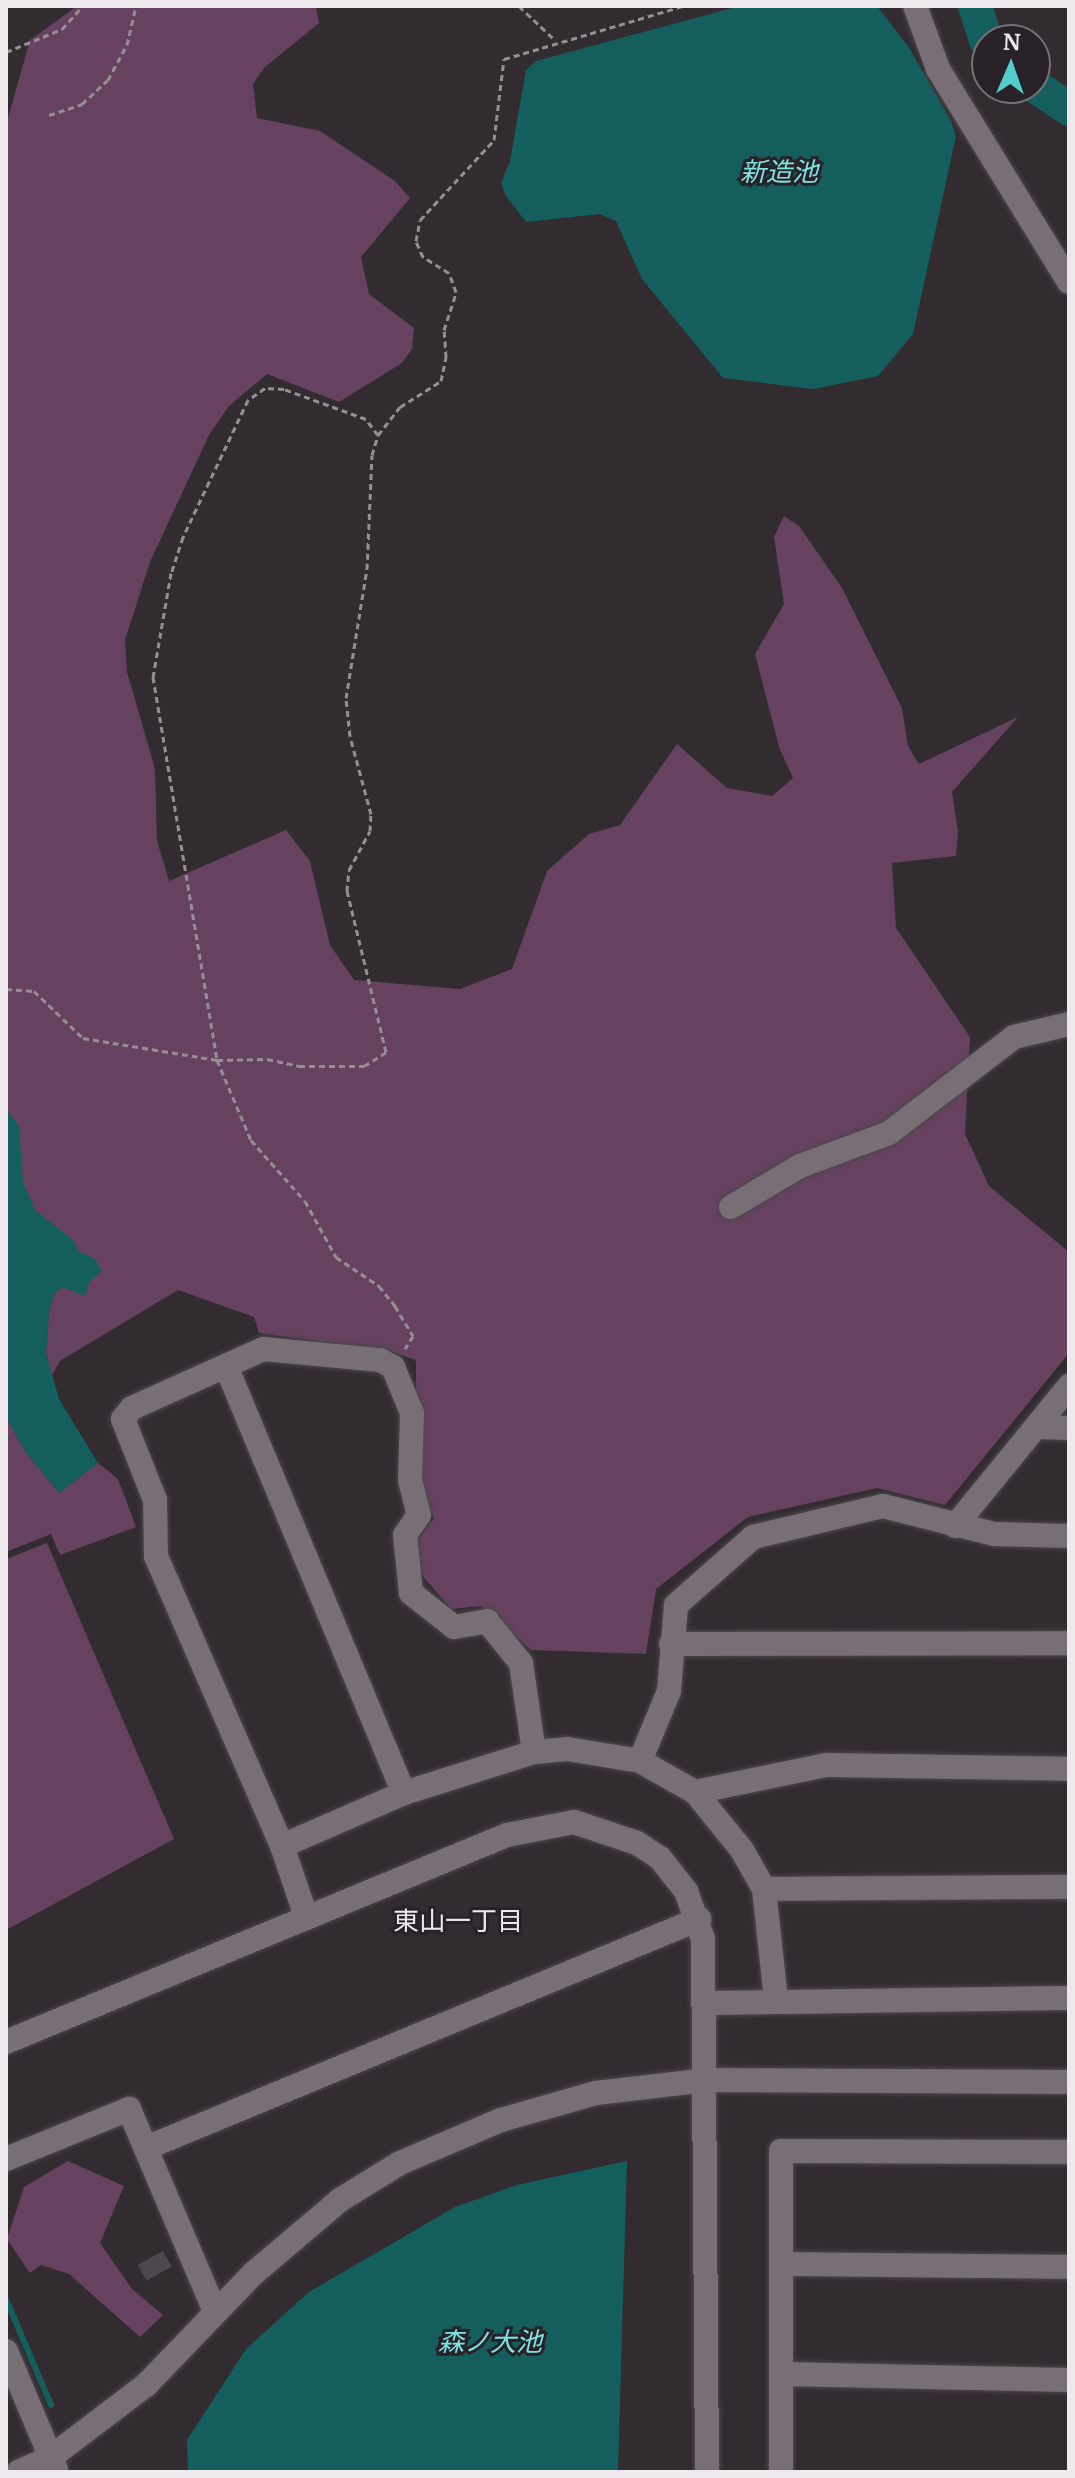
<!DOCTYPE html>
<html>
<head>
<meta charset="utf-8">
<style>
  body { margin:0 }
  #map { position:relative; width:1075px; height:2478px; overflow:hidden; background:#322b30; font-family:Merriweather,"Noto Sans JP",serif }
  div>[style] { position:absolute }
  .green>* { inset:0; background:#664260 }
  .water>* { inset:0; background:#145f5e }
  .stream>* { height:6px; margin:-3px; padding:0 3px; transform-origin:3px; border-radius:3px; background:#145f5e }
  .river>* { height:34px; margin:-17px; padding:0 17px; transform-origin:17px; border-radius:17px; background:#145f5e }
  .building>* { inset:0; background:#4d464c; transform-origin:0 0 }
  .path>* { height:3px; margin-top:-1.5px; transform-origin:0; background:repeating-linear-gradient(90deg,#958f94 0 6px,transparent 0 10px) }
  .roads { filter:drop-shadow(0 0 2px #4c464b) drop-shadow(0 0 2px #4c464b) }
  .minor>* { height:24px; margin:-12px; padding:0 12px; transform-origin:12px; border-radius:12px; background:#776f75 }
  span { translate:-50% -50%; white-space:nowrap; text-align:center; line-height:1.15; -webkit-text-stroke:6px #282127; paint-order:stroke }
  .water-label { font-size:26px; color:#7be5e3; font-style:italic }
  .neighbourhood-label { font-size:26px; color:#eee9ed }
  .frame { position:absolute; inset:0; border:8px solid #eee9ed; pointer-events:none }
  .north { position:absolute; left:971px; top:24px; width:80px; height:80px; box-sizing:border-box; background:#282127; border:2px solid #777176; border-radius:50%; rotate:2deg; font-size:22px; font-weight:700; line-height:32px; text-align:center; color:#eee9ed }
  .north::after { content:''; display:block; margin:auto; width:28px; height:36px; background:#53cdcb; clip-path:polygon(50% 0,100% 100%,50% 72%,0 100%) }
</style>
</head>
<body>
<div id="map">
  <div class="green">
    <i style="clip-path:polygon(77px 6px,316px 7px,319px 23px,265px 67px,253px 84px,257px 118px,320px 131px,395px 181px,410px 198px,361px 257px,369px 294px,414px 328px,412px 349px,402px 363px,339px 402px,267px 374px,229px 406px,209px 435px,150px 562px,125px 640px,127px 672px,155px 769px,157px 841px,169px 881px,286px 830px,310px 861px,330px 945px,354px 980px,460px 989px,512px 969px,547px 871px,589px 834px,620px 825px,677px 744px,727px 788px,772px 796px,793px 778px,779px 747px,755px 654px,784px 604px,774px 537px,784px 516px,799px 526px,842px 588px,902px 708px,908px 746px,919px 764px,1018px 717px,952px 792px,958px 831px,956px 856px,892px 863px,896px 928px,970px 1037px,965px 1134px,989px 1186px,1069px 1252px,1069px 1353px,945px 1505px,877px 1488px,748px 1517px,656px 1589px,646px 1654px,531px 1650px,481px 1606px,451px 1609px,420px 1573px,416px 1542px,434px 1518px,416px 1478px,416px 1360px,389px 1351px,259px 1333px,254px 1317px,178px 1290px,60px 1361px,52px 1375px,46px 1353px,49px 1311px,55px 1292px,63px 1287px,73px 1290px,6px 1230px,6px 125px,30px 40px)"></i>
    <i style="clip-path:polygon(6px 1417px,25px 1451px,59px 1493px,98px 1463px,118px 1479px,136px 1527px,60px 1555px,51px 1534px,6px 1552px)"></i>
    <i style="clip-path:polygon(47px 1543px,174px 1839px,6px 1930px,6px 1559px)"></i>
    <i style="clip-path:polygon(68px 2161px,124px 2186px,100px 2243px,132px 2289px,163px 2315px,140px 2337px,69px 2274px,41px 2265px,30px 2273px,7px 2239px,24px 2187px)"></i>
  </div>
  <div class="water">
    <i style="clip-path:polygon(740px 6px,877px 6px,910px 49px,951px 121px,956px 136px,913px 334px,878px 376px,813px 389px,723px 378px,642px 279px,616px 221px,600px 214px,526px 222px,506px 196px,501px 183px,510px 161px,526px 70px,536px 61px)"></i>
    <i style="clip-path:polygon(6px 1109px,19px 1126px,23px 1182px,35px 1210px,72px 1239px,79px 1251px,95px 1259px,102px 1271px,89px 1282px,85px 1296px,63px 1287px,55px 1292px,49px 1311px,46px 1353px,59px 1399px,98px 1463px,59px 1493px,25px 1451px,6px 1417px)"></i>
    <i style="clip-path:polygon(627px 2161px,618px 2472px,188px 2472px,187px 2440px,246px 2349px,309px 2292px,455px 2207px,517px 2185px)"></i>
  </div>
  <div class="stream">
    <i style="left:6px;top:2299px;width:115px;rotate:67deg"></i>
  </div>
  <div class="river">
    <i style="left:975px;top:6px;width:38px;rotate:72deg"></i>
    <i style="left:1035px;top:86px;width:41px;rotate:34.1deg"></i>
  </div>
  <div class="building">
    <i style="left:163px;top:2251px;width:18px;height:29px;rotate:61deg"></i>
  </div>
  <div class="path">
    <i style="left:519px;top:6px;width:50px;rotate:43.4deg"></i>
    <i style="left:6px;top:52px;width:61px;rotate:-22.3deg"></i>
    <i style="left:62px;top:29px;width:31px;rotate:-48deg"></i>
    <i style="left:49px;top:115px;width:35px;rotate:-18deg"></i>
    <i style="left:82px;top:104px;width:35px;rotate:-43deg"></i>
    <i style="left:108px;top:80px;width:40px;rotate:-62deg"></i>
    <i style="left:127px;top:45px;width:40px;rotate:-77deg"></i>
    <i style="left:378px;top:435px;width:20px;rotate:-127deg"></i>
    <i style="left:366px;top:419px;width:87px;rotate:-159.9deg"></i>
    <i style="left:284px;top:389px;width:19px;rotate:-177deg"></i>
    <i style="left:265px;top:388px;width:21px;rotate:145deg"></i>
    <i style="left:248px;top:400px;width:152px;rotate:115.4deg"></i>
    <i style="left:183px;top:537px;width:38px;rotate:108deg"></i>
    <i style="left:171px;top:573px;width:106px;rotate:99.8deg"></i>
    <i style="left:153px;top:677px;width:388px;rotate:80.5deg"></i>
    <i style="left:217px;top:1060px;width:87px;rotate:67deg"></i>
    <i style="left:251px;top:1140px;width:81px;rotate:48.5deg"></i>
    <i style="left:305px;top:1201px;width:64px;rotate:61deg"></i>
    <i style="left:336px;top:1257px;width:52px;rotate:34deg"></i>
    <i style="left:379px;top:1286px;width:26px;rotate:51deg"></i>
    <i style="left:395px;top:1306px;width:35px;rotate:59deg"></i>
    <i style="left:413px;top:1336px;width:15px;rotate:122deg"></i>
    <i style="left:6px;top:989px;width:28px;rotate:4deg"></i>
    <i style="left:34px;top:991px;width:68px;rotate:43.8deg"></i>
    <i style="left:83px;top:1038px;width:136px;rotate:9.3deg"></i>
    <i style="left:217px;top:1060px;width:50px;rotate:-1.1deg"></i>
    <i style="left:267px;top:1059px;width:33px;rotate:12deg"></i>
    <i style="left:299px;top:1066px;width:65px"></i>
    <i style="left:364px;top:1066px;width:26px;rotate:-32deg"></i>
    <i style="left:386px;top:1052px;width:166px;rotate:-103.6deg"></i>
    <i style="left:347px;top:891px;width:21px;rotate:-85deg"></i>
    <i style="left:349px;top:870px;width:44px;rotate:-61.7deg"></i>
    <i style="left:370px;top:831px;width:17px;rotate:-87deg"></i>
    <i style="left:371px;top:814px;width:81px;rotate:-105.1deg"></i>
    <i style="left:350px;top:736px;width:38px;rotate:-96deg"></i>
    <i style="left:346px;top:698px;width:131px;rotate:-80.8deg"></i>
    <i style="left:367px;top:569px;width:114px;rotate:-87.5deg"></i>
    <i style="left:372px;top:455px;width:21px;rotate:-73deg"></i>
    <i style="left:378px;top:435px;width:36px;rotate:-52deg"></i>
    <i style="left:400px;top:407px;width:49px;rotate:-32.4deg"></i>
    <i style="left:441px;top:381px;width:25px;rotate:-78deg"></i>
    <i style="left:446px;top:357px;width:27px;rotate:-94deg"></i>
    <i style="left:444px;top:330px;width:40px;rotate:-72deg"></i>
    <i style="left:456px;top:292px;width:20px;rotate:-110deg"></i>
    <i style="left:449px;top:273px;width:31px;rotate:-148deg"></i>
    <i style="left:423px;top:257px;width:17px;rotate:-114deg"></i>
    <i style="left:416px;top:241px;width:21px;rotate:-79deg"></i>
    <i style="left:420px;top:220px;width:109px;rotate:-47.2deg"></i>
    <i style="left:494px;top:140px;width:82px;rotate:-83deg"></i>
    <i style="left:504px;top:59px;width:187px;rotate:-16.5deg"></i>
  </div>
  <div class="roads">
    <div class="minor">
      <i style="left:915px;top:6px;width:67px;rotate:69.9deg"></i>
      <i style="left:938px;top:69px;width:250px;rotate:58.4deg"></i>
      <i style="left:731px;top:1207px;width:80px;rotate:-30.7deg"></i>
      <i style="left:800px;top:1166px;width:95px;rotate:-20.3deg"></i>
      <i style="left:889px;top:1133px;width:158px;rotate:-37.5deg"></i>
      <i style="left:1014px;top:1037px;width:57px;rotate:-13.3deg"></i>
      <i style="left:226px;top:1366px;width:463px;rotate:67.4deg"></i>
      <i style="left:1038px;top:1427px;width:31px;rotate:2deg"></i>
      <i style="left:955px;top:1526px;width:181px;rotate:-50.8deg"></i>
      <i style="left:671px;top:1644px;width:398px;rotate:-0.1deg"></i>
      <i style="left:640px;top:1761px;width:76px;rotate:-67.5deg"></i>
      <i style="left:669px;top:1691px;width:86px;rotate:-85.3deg"></i>
      <i style="left:676px;top:1605px;width:103px;rotate:-41.4deg"></i>
      <i style="left:753px;top:1537px;width:134px;rotate:-13.4deg"></i>
      <i style="left:883px;top:1506px;width:114px;rotate:14.2deg"></i>
      <i style="left:994px;top:1534px;width:75px;rotate:1.5deg"></i>
      <i style="left:695px;top:1792px;width:135px;rotate:-11.6deg"></i>
      <i style="left:827px;top:1765px;width:242px;rotate:0.9deg"></i>
      <i style="left:282px;top:1846px;width:133px;rotate:-23.5deg"></i>
      <i style="left:404px;top:1793px;width:136px;rotate:-17.5deg"></i>
      <i style="left:534px;top:1752px;width:33px;rotate:-5deg"></i>
      <i style="left:567px;top:1749px;width:74px;rotate:9.3deg"></i>
      <i style="left:640px;top:1761px;width:63px;rotate:29.4deg"></i>
      <i style="left:695px;top:1792px;width:75px;rotate:51deg"></i>
      <i style="left:742px;top:1850px;width:45px;rotate:60.6deg"></i>
      <i style="left:764px;top:1889px;width:111px;rotate:83.8deg"></i>
      <i style="left:764px;top:1889px;width:305px;rotate:-0.4deg"></i>
      <i style="left:306px;top:1916px;width:74px;rotate:-108.9deg"></i>
      <i style="left:282px;top:1846px;width:316px;rotate:-113.5deg"></i>
      <i style="left:156px;top:1556px;width:56px;rotate:-91deg"></i>
      <i style="left:155px;top:1500px;width:87px;rotate:-111.6deg"></i>
      <i style="left:123px;top:1419px;width:14px;rotate:-51deg"></i>
      <i style="left:132px;top:1408px;width:144px;rotate:-24.2deg"></i>
      <i style="left:263px;top:1349px;width:118px;rotate:5.4deg"></i>
      <i style="left:380px;top:1360px;width:15px;rotate:28deg"></i>
      <i style="left:393px;top:1367px;width:50px;rotate:67.6deg"></i>
      <i style="left:412px;top:1413px;width:67px;rotate:91.7deg"></i>
      <i style="left:410px;top:1480px;width:36px;rotate:76deg"></i>
      <i style="left:419px;top:1515px;width:24px;rotate:125deg"></i>
      <i style="left:405px;top:1535px;width:58px;rotate:84.1deg"></i>
      <i style="left:411px;top:1593px;width:55px;rotate:38.3deg"></i>
      <i style="left:454px;top:1627px;width:34px;rotate:-10deg"></i>
      <i style="left:487px;top:1621px;width:54px;rotate:51deg"></i>
      <i style="left:521px;top:1663px;width:90px;rotate:81.7deg"></i>
      <i style="left:705px;top:2003px;width:364px;rotate:-0.8deg"></i>
      <i style="left:6px;top:2042px;width:542px;rotate:-22.45deg"></i>
      <i style="left:507px;top:1835px;width:68px;rotate:-11deg"></i>
      <i style="left:574px;top:1822px;width:66px;rotate:18.4deg"></i>
      <i style="left:637px;top:1843px;width:27px;rotate:33deg"></i>
      <i style="left:660px;top:1858px;width:42px;rotate:51.8deg"></i>
      <i style="left:686px;top:1891px;width:51px;rotate:70.5deg"></i>
      <i style="left:703px;top:1939px;width:533px;rotate:89.57deg"></i>
      <i style="left:146px;top:2148px;width:599px;rotate:-22.49deg"></i>
      <i style="left:6px;top:2159px;width:133px;rotate:-22.1deg"></i>
      <i style="left:129px;top:2109px;width:220px;rotate:67deg"></i>
      <i style="left:783px;top:2264px;width:286px;rotate:0.6deg"></i>
      <i style="left:6px;top:2351px;width:129px;rotate:67.2deg"></i>
      <i style="left:782px;top:2374px;width:287px;rotate:1.2deg"></i>
      <i style="left:18px;top:2472px;width:36px;rotate:-24deg"></i>
      <i style="left:51px;top:2457px;width:121px;rotate:-37.2deg"></i>
      <i style="left:147px;top:2384px;width:154px;rotate:-46.1deg"></i>
      <i style="left:254px;top:2273px;width:113px;rotate:-40.3deg"></i>
      <i style="left:340px;top:2200px;width:70px;rotate:-31.7deg"></i>
      <i style="left:400px;top:2163px;width:110px;rotate:-23.1deg"></i>
      <i style="left:501px;top:2120px;width:99px;rotate:-15.9deg"></i>
      <i style="left:596px;top:2093px;width:111px;rotate:-6.7deg"></i>
      <i style="left:706px;top:2080px;width:363px;rotate:0.3deg"></i>
      <i style="left:781px;top:2472px;width:321px;rotate:-90deg"></i>
      <i style="left:781px;top:2151px;width:288px;rotate:0.2deg"></i>
    </div>
  </div>
  <div class="water-label">
    <span style="left:779px;top:172px">新造池</span>
    <span style="left:490px;top:2342px">森ノ大池</span>
  </div>
  <div class="neighbourhood-label">
    <span style="left:458px;top:1921px">東山一丁目</span>
  </div>
  <div class="frame"></div>
  <div class="north">N</div>
</div>
</body>
</html>
